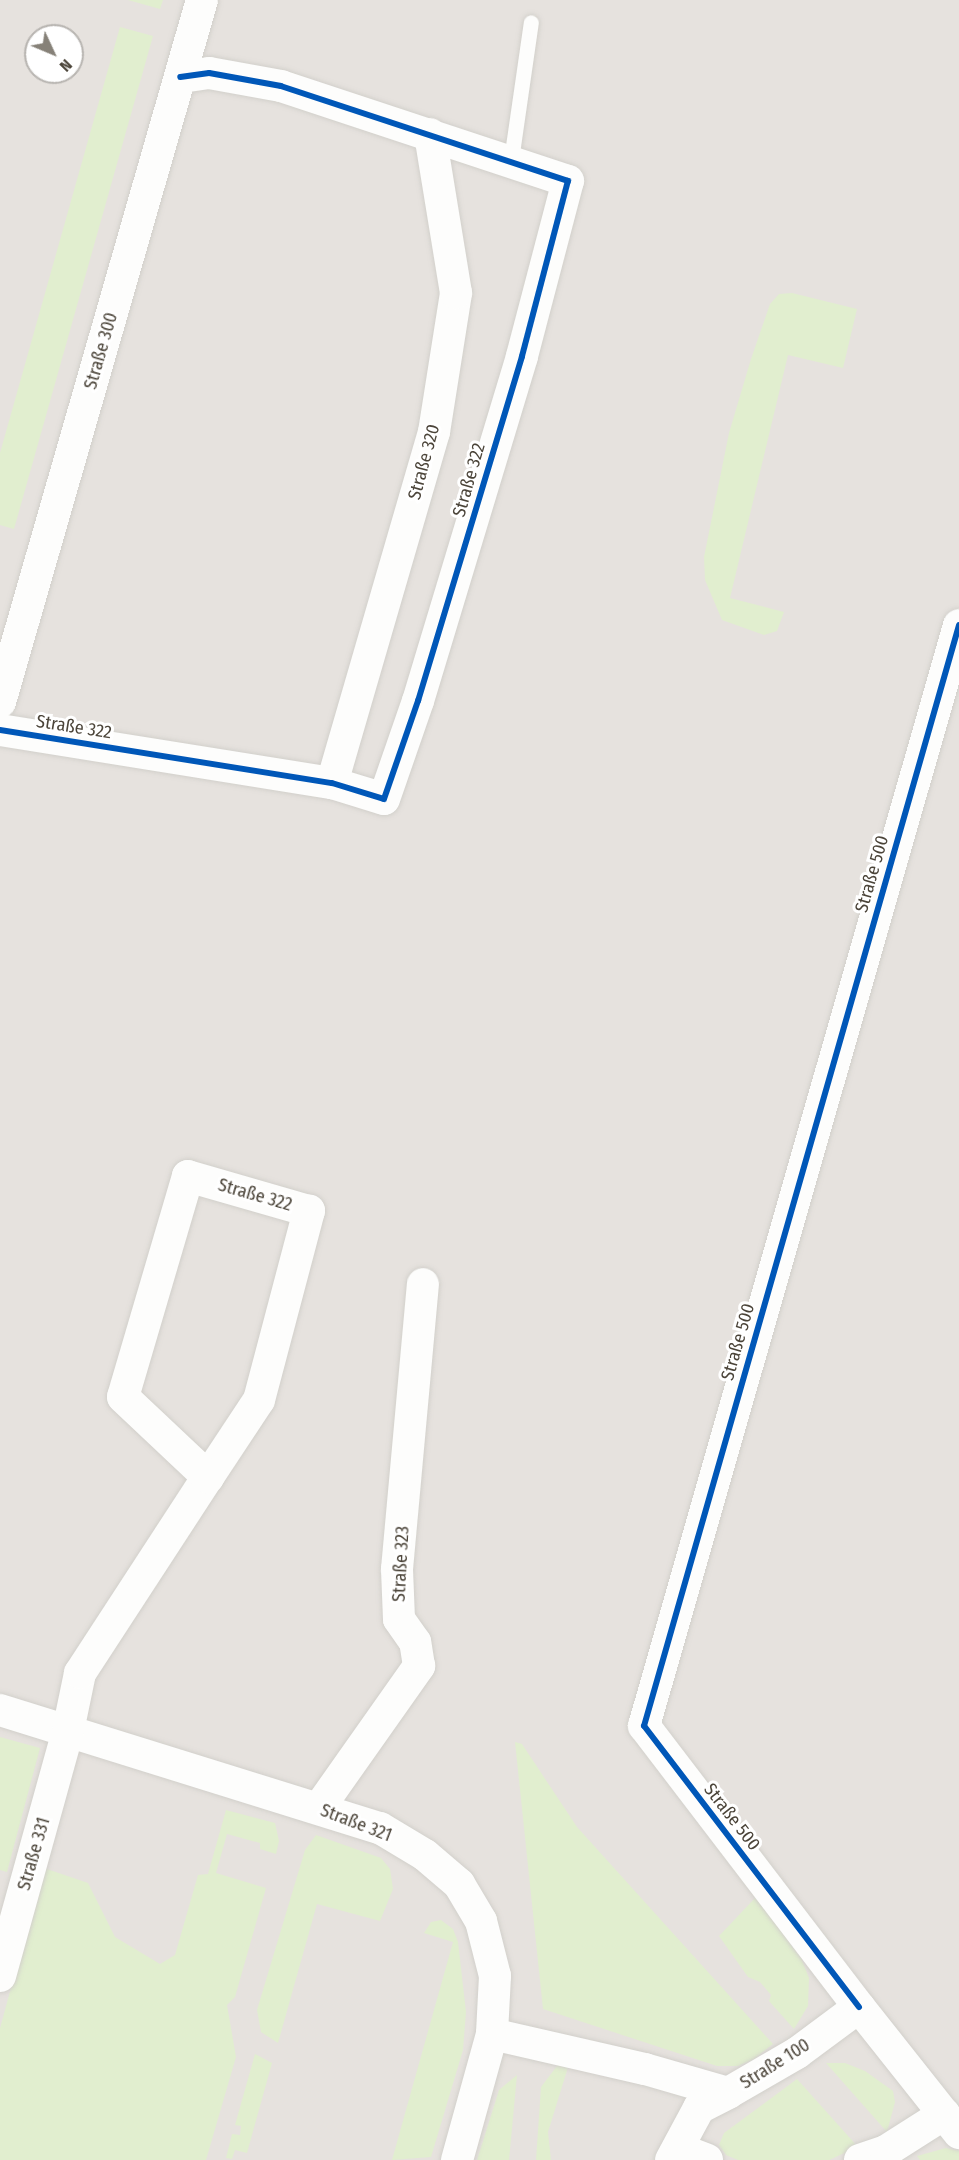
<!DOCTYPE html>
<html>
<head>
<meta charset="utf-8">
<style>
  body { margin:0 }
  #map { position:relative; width:959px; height:2160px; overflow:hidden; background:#f4f2ee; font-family:"Fira Sans Condensed",sans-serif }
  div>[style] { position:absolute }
  .industrial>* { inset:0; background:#e6e2de }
  .green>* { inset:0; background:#e1eecf }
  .roads { filter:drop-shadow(0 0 2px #d2d0cb) drop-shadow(0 0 2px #d2d0cb) }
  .service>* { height:15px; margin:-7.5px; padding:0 7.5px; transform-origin:7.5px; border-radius:7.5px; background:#fdfdfc }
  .minor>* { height:32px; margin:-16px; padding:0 16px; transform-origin:16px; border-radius:16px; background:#fdfdfc }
  .cycleway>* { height:6px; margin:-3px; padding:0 3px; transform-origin:3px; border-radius:3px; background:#0057b8 }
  span { translate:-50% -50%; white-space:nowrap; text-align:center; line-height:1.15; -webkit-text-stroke:6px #fff; paint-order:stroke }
  .street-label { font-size:18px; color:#4b4439 }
  .north { position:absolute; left:24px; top:24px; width:60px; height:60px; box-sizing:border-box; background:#fff; border:2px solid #b7b4b0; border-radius:50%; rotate:134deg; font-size:16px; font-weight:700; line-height:24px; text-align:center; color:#4b4439 }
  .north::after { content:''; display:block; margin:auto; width:21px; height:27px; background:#868178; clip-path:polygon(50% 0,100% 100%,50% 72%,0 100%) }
</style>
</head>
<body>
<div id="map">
  <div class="industrial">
    <i style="clip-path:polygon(evenodd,0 0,959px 0,959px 2160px,0 2160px,0 0,36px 36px,72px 36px,72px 72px,36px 72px,36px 36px)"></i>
  </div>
  <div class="green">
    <i style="clip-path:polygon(128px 0,163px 0,160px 9px)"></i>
    <i style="clip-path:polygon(120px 27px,153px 36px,14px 529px,0 525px,0 453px)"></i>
    <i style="clip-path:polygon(792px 293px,857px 309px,843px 368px,788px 355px,730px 598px,784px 612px,777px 631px,764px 635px,722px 620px,705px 580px,704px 557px,729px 433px,751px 359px,770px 304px,779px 294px)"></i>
    <i style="clip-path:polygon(0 1737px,40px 1748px,7px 1872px,0 1870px)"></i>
    <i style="clip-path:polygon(515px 1742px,522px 1744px,577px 1827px,773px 2044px,754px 2059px,738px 2066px,717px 2066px,543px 2009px)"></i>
    <i style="clip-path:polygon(226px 1810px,275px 1823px,279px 1841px,276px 1854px,260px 1849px,260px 1843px,227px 1834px,216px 1873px,266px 1888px,235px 1997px,227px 2005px,236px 2057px,206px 2160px,0 2160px,0 2028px,44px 1868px,88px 1883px,115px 1937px,160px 1964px,175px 1955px,198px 1875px,208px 1874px)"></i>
    <i style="clip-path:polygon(316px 1835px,381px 1858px,390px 1869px,393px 1889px,380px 1921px,317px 1904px,278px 2043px,261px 2032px,257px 2010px,305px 1850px)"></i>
    <i style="clip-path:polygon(756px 1897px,802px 1960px,809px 1978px,808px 2006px,794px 2029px,769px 2001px,771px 1995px,760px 1982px,748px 1977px,719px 1936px)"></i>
    <i style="clip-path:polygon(441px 1920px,453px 1929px,458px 1942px,466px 2012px,463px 2050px,431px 2157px,392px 2160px,453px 1942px,424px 1933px,431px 1922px)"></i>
    <i style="clip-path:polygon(255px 2054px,272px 2063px,247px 2153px,235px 2150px,232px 2159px,226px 2158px,232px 2134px,240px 2135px,241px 2126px,235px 2125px)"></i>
    <i style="clip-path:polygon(560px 2062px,569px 2064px,548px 2132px,551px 2160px,536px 2160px,541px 2087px)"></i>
    <i style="clip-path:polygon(826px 2063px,845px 2063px,865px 2071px,893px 2091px,895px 2102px,887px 2132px)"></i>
    <i style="clip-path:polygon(517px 2075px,509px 2160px,477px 2160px,499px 2090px)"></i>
    <i style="clip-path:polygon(797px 2079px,858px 2147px,829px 2160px,738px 2160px,726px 2155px,719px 2145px,724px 2133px)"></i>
    <i style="clip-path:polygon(946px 2148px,959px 2151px,959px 2160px,920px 2160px,917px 2156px)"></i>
  </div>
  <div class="roads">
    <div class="service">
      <i style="left:511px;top:160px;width:139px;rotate:-81.8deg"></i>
    </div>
    <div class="minor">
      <i style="left:0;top:702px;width:730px;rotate:-73.95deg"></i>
      <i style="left:0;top:730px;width:336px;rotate:9.1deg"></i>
      <i style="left:332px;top:783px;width:54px;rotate:17.1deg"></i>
      <i style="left:384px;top:799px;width:104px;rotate:-70.9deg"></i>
      <i style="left:418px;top:701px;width:360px;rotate:-73.2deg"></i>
      <i style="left:522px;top:356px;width:181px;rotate:-75.3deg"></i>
      <i style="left:568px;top:181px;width:302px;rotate:-161.7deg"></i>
      <i style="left:281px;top:86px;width:73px;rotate:-169.8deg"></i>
      <i style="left:209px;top:73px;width:29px;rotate:172deg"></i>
      <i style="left:332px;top:783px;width:366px;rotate:-73.8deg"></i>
      <i style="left:434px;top:432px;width:141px;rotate:-81deg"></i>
      <i style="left:456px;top:293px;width:161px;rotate:-99.3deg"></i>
      <i style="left:0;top:1710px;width:398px;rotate:17.3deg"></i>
      <i style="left:380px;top:1828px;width:52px;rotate:31deg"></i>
      <i style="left:425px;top:1855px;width:45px;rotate:40.5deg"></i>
      <i style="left:459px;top:1884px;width:43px;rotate:59.3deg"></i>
      <i style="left:481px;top:1921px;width:57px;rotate:75.7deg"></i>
      <i style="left:495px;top:1976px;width:58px;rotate:93deg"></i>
      <i style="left:492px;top:2034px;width:131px;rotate:105.5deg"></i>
      <i style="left:319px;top:1808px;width:174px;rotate:-54.8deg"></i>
      <i style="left:419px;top:1666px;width:24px;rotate:-99deg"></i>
      <i style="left:415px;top:1642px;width:28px;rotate:-125deg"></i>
      <i style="left:399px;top:1619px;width:50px;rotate:-92.3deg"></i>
      <i style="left:397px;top:1569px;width:286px;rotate:-84.8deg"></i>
      <i style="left:0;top:1976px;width:254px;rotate:-74.5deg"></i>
      <i style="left:68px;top:1731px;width:59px;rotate:-78.3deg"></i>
      <i style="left:80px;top:1673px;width:234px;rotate:-56.9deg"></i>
      <i style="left:208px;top:1477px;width:92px;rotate:-56.5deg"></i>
      <i style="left:259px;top:1400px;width:196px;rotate:-75.2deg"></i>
      <i style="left:309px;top:1211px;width:126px;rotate:-163.9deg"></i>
      <i style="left:188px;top:1176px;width:230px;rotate:106.4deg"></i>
      <i style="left:123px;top:1397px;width:117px;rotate:43.3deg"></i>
      <i style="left:859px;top:2007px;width:354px;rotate:-127.4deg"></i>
      <i style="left:644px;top:1726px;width:1145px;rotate:-74.03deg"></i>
      <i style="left:492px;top:2034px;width:157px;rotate:12.9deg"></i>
      <i style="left:645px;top:2069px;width:86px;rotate:16.1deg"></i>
      <i style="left:728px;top:2093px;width:80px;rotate:-30.1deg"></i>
      <i style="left:797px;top:2053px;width:77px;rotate:-36.6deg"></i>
      <i style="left:859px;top:2007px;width:161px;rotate:51.6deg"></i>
      <i style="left:679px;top:2149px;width:30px;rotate:21deg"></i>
      <i style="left:671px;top:2160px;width:59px;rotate:-61.7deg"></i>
      <i style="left:699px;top:2108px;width:33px;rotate:-27deg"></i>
      <i style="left:860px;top:2160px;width:28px;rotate:-19deg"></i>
      <i style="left:886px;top:2151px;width:69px;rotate:-32.5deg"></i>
    </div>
  </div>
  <div class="cycleway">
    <i style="left:0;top:730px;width:336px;rotate:9.1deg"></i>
    <i style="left:332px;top:783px;width:54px;rotate:17.1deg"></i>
    <i style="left:384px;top:799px;width:104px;rotate:-70.9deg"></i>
    <i style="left:418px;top:701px;width:360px;rotate:-73.2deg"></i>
    <i style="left:522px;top:356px;width:181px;rotate:-75.3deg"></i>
    <i style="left:568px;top:181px;width:302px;rotate:-161.7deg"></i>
    <i style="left:281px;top:86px;width:73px;rotate:-169.8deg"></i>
    <i style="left:209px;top:73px;width:29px;rotate:172deg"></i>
    <i style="left:859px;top:2007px;width:354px;rotate:-127.4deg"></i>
    <i style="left:644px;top:1726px;width:1145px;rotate:-74.03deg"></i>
  </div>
  <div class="street-label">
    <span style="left:101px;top:351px;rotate:-74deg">Straße 300</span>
    <span style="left:424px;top:462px;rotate:-75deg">Straße 320</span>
    <span style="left:469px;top:480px;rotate:-74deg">Straße 322</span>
    <span style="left:74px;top:727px;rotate:9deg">Straße 322</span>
    <span style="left:872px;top:874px;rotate:-74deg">Straße 500</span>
    <span style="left:255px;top:1195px;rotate:16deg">Straße 322</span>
    <span style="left:738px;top:1342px;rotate:-74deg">Straße 500</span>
    <span style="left:401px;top:1564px;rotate:-87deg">Straße 323</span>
    <span style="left:732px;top:1817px;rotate:52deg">Straße 500</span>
    <span style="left:356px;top:1823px;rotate:21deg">Straße 321</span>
    <span style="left:34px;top:1854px;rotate:-74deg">Straße 331</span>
    <span style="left:775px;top:2064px;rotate:-32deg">Straße 100</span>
  </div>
  <div class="north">N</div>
</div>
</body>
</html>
